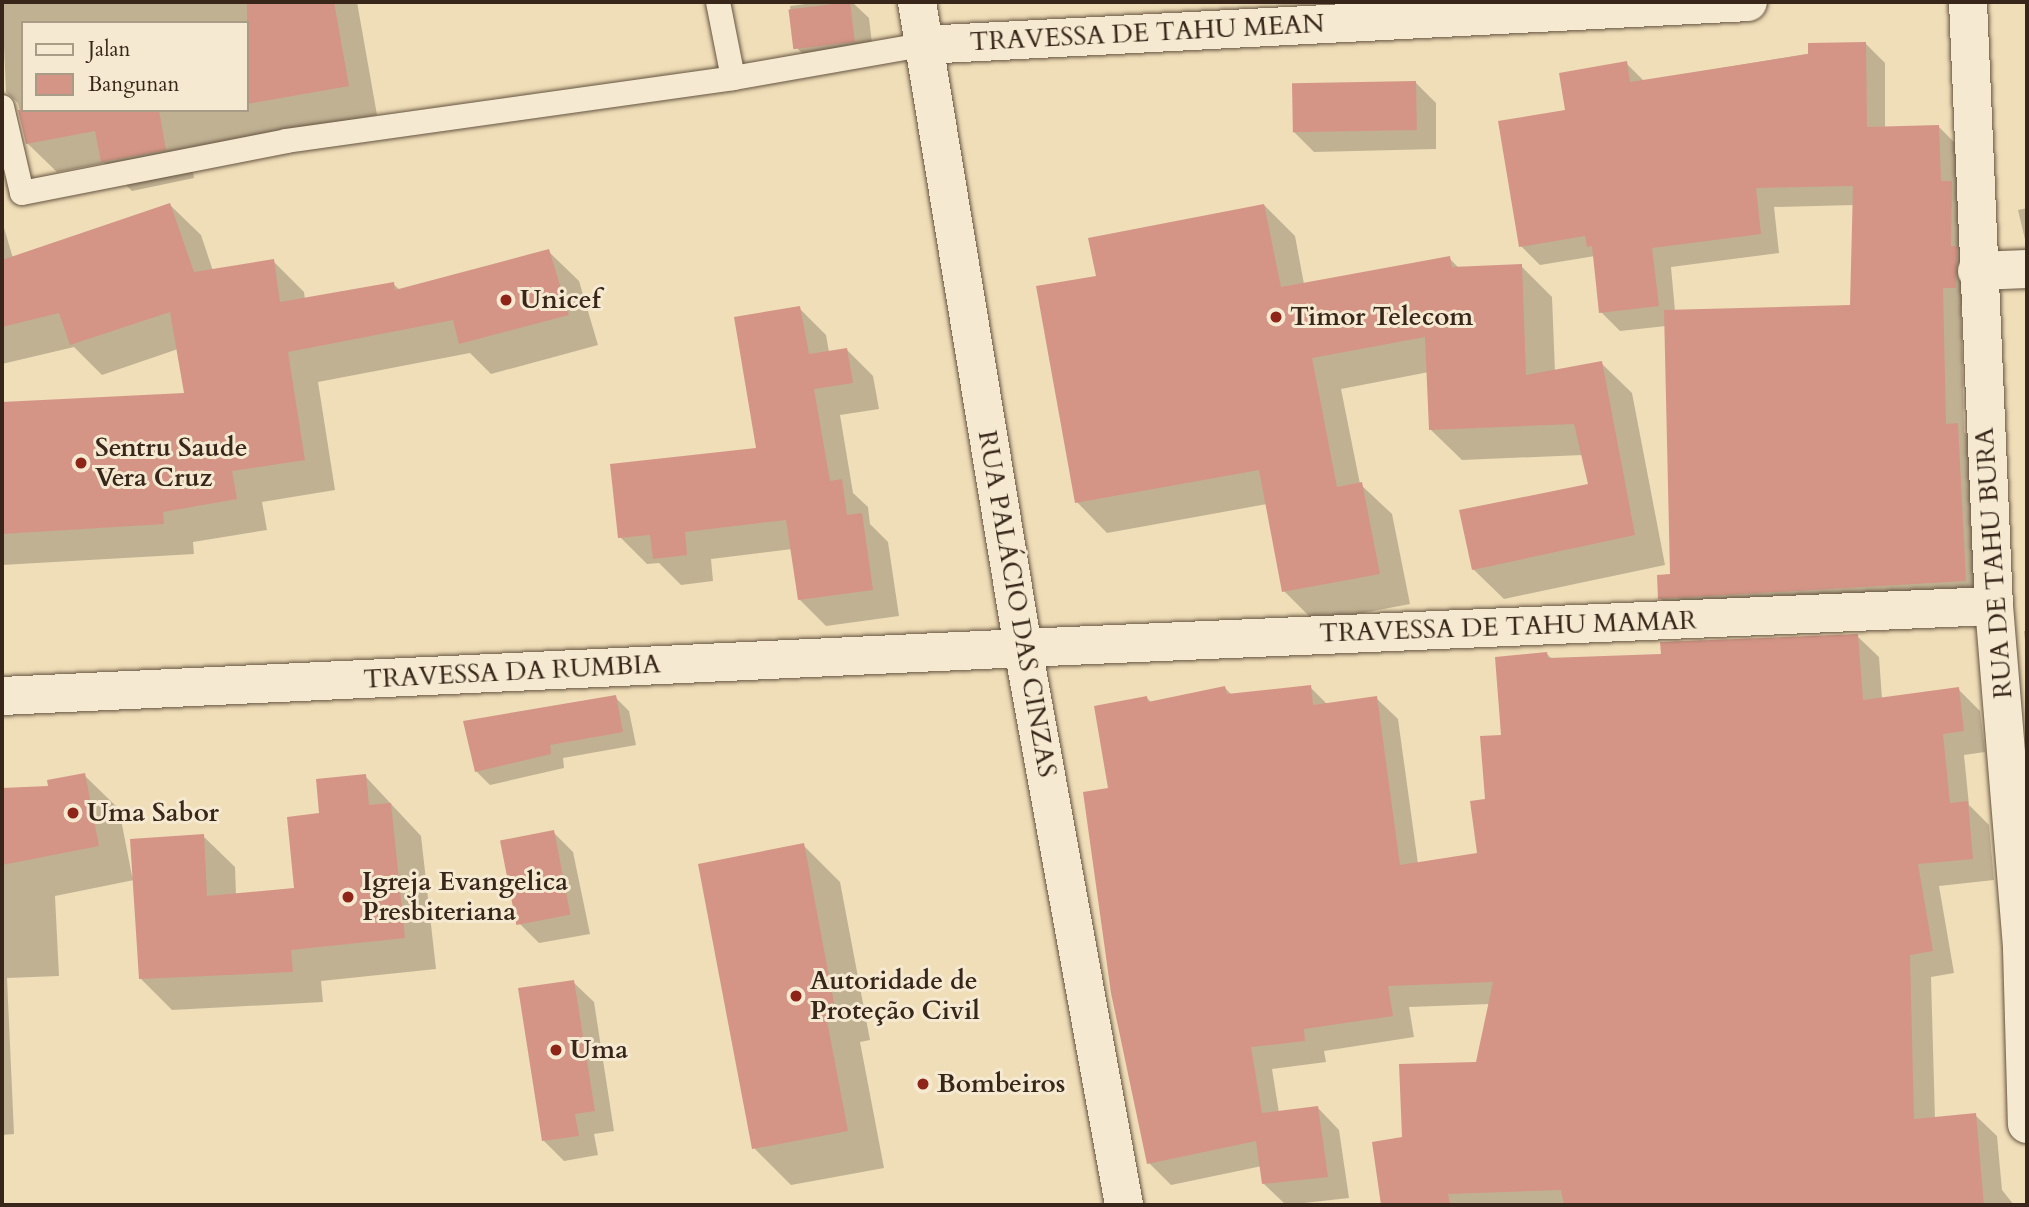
<!DOCTYPE html>
<html>
<head>
<meta charset="utf-8">
<style>
  body { margin:0 }
  #map { position:relative; width:2029px; height:1207px; overflow:hidden; background:#f0deb8; font-family:Cardo,serif }
  div>[style] { position:absolute }
  .shadow>* { inset:0; background:#0003 }
  .building>* { inset:0; background:#d49586; transform-origin:0 0 }
  .roads { filter:drop-shadow(0 0 2px #655441) drop-shadow(0 0 2px #655441) }
  .service>* { height:24px; margin:-12px; padding:0 12px; transform-origin:12px; border-radius:12px; background:#f5ead1 }
  .minor>* { height:38px; margin:-19px; padding:0 19px; transform-origin:19px; border-radius:19px; background:#f5ead1 }
  .tertiary>* { height:38px; margin:-19px; padding:0 19px; transform-origin:19px; border-radius:19px; background:#f5ead1 }
  .dots>* { width:19px; height:19px; translate:-50% -50%; box-sizing:border-box; border:4px solid #f5ead1; border-radius:50% }
  span { translate:-50% -50%; white-space:nowrap; text-align:center; line-height:1.15; -webkit-text-stroke:6px #f5ead1; paint-order:stroke }
  .street-label { font-size:26px; color:#372619 }
  .poi-label { font-size:26px; color:#372619; font-weight:700 }
  .left { translate:0 -50%; text-align:left }
  .frame { position:absolute; inset:0; border:4px solid #372619; pointer-events:none }
  .legend { position:absolute; left:21px; top:21px; width:228px; height:91px; box-sizing:border-box; background:#f5ead1; border:2px solid #a99c87; margin:0; padding:9px 12px; list-style:none; font-size:21px; color:#372619 }
  .legend li { display:flex; align-items:center; gap:14px; height:35px }
  .legend b { width:35px; border:2px solid #a99c87 }
</style>
</head>
<body>
<div id="map">
  <div class="shadow">
    <i style="clip-path:polygon(evenodd,2px 2px,357px 2px,377px 115px,189px 149px,194px 178px,132px 191px,104px 163px,57px 172px,27px 143px,18px 103px,6px 92px,2px 2px,23px 23px,247px 23px,247px 110px,23px 110px,23px 23px)"></i>
    <i style="clip-path:polygon(821px 2px,852px 2px,869px 18px,874px 61px,815px 66px,795px 46px,790px 6px)"></i>
    <i style="clip-path:polygon(evenodd,1866px 44px,1885px 63px,1885px 128px,1938px 126px,1957px 145px,1974px 307px,1961px 306px,1964px 432px,1976px 444px,1984px 600px,1679px 617px,1660px 598px,1672px 575px,1666px 326px,1620px 331px,1601px 312px,1595px 256px,1540px 265px,1521px 246px,1567px 111px,1626px 63px,1644px 81px,1866px 44px,1855px 205px,1851px 306px,1675px 311px,1671px 267px,1779px 253px,1774px 207px,1855px 205px)"></i>
    <i style="clip-path:polygon(1416px 83px,1436px 103px,1436px 149px,1314px 152px,1294px 132px)"></i>
    <i style="clip-path:polygon(170px 205px,201px 235px,213px 271px,273px 261px,304px 292px,305px 300px,393px 284px,400px 290px,548px 251px,579px 281px,598px 345px,491px 374px,470px 353px,318px 382px,335px 490px,262px 502px,267px 530px,193px 542px,194px 554px,2px 565px,2px 404px,187px 394px,178px 349px,102px 375px,74px 347px,2px 364px,2px 221px,15px 265px)"></i>
    <i style="clip-path:polygon(1264px 205px,1295px 236px,1304px 284px,1449px 258px,1460px 269px,1521px 266px,1552px 297px,1555px 372px,1601px 363px,1632px 393px,1665px 565px,1504px 599px,1473px 569px,1590px 485px,1583px 455px,1462px 460px,1431px 430px,1429px 372px,1341px 389px,1360px 484px,1392px 514px,1410px 604px,1315px 622px,1284px 591px,1267px 504px,1107px 533px,1077px 502px,1098px 277px)"></i>
    <i style="clip-path:polygon(2027px 208px,2027px 248px,2018px 210px)"></i>
    <i style="clip-path:polygon(799px 308px,826px 335px,829px 352px,846px 349px,873px 376px,879px 409px,840px 415px,853px 493px,868px 507px,870px 524px,888px 542px,899px 616px,826px 626px,799px 599px,792px 549px,711px 559px,713px 581px,681px 585px,659px 563px,647px 564px,620px 537px,758px 450px)"></i>
    <i style="clip-path:polygon(2024px 631px,2027px 631px,2027px 660px)"></i>
    <i style="clip-path:polygon(1857px 636px,1879px 657px,1882px 699px,1958px 689px,1980px 711px,1985px 752px,1964px 755px,1969px 805px,1989px 825px,1994px 880px,1939px 886px,1954px 973px,1931px 977px,1935px 1119px,1975px 1115px,1997px 1136px,2002px 1190px,2014px 1205px,1383px 1205px,1374px 1143px,1403px 1138px,1477px 1064px,1490px 1004px,1409px 1007px,1414px 1037px,1324px 1051px,1326px 1062px,1272px 1069px,1279px 1113px,1318px 1108px,1339px 1130px,1349px 1198px,1286px 1205px,1264px 1184px,1262px 1166px,1171px 1185px,1149px 1163px,1110px 789px,1147px 698px,1152px 703px,1225px 688px,1232px 695px,1310px 687px,1328px 705px,1376px 698px,1398px 719px,1418px 864px,1479px 854px,1503px 736px,1547px 654px,1553px 660px,1662px 656px)"></i>
    <i style="clip-path:polygon(615px 697px,629px 711px,636px 745px,563px 758px,564px 768px,490px 785px,476px 771px)"></i>
    <i style="clip-path:polygon(84px 775px,119px 809px,132px 876px,203px 836px,235px 867px,236px 895px,296px 890px,321px 815px,365px 776px,421px 836px,436px 969px,321px 981px,323px 1002px,172px 1010px,140px 978px,134px 880px,55px 896px,59px 976px,7px 978px,14px 1134px,2px 1135px,2px 790px,51px 787px)"></i>
    <i style="clip-path:polygon(553px 832px,573px 852px,590px 934px,539px 943px,519px 923px)"></i>
    <i style="clip-path:polygon(803px 845px,840px 882px,870px 1040px,860px 1042px,884px 1168px,791px 1185px,754px 1148px)"></i>
    <i style="clip-path:polygon(573px 982px,594px 1002px,614px 1131px,594px 1134px,598px 1155px,564px 1161px,544px 1141px)"></i>
  </div>
  <div class="building">
    <i style="clip-path:polygon(247px 2px,334px 2px,349px 86px,247px 104px)"></i>
    <i style="left:850px;top:2px;width:40px;height:62px;rotate:83deg"></i>
    <i style="clip-path:polygon(1866px 42px,1867px 127px,1939px 125px,1941px 181px,1952px 181px,1951px 246px,1957px 246px,1957px 254px,1956px 288px,1943px 288px,1946px 424px,1958px 423px,1966px 581px,1658px 599px,1657px 575px,1670px 574px,1664px 310px,1850px 305px,1853px 186px,1756px 188px,1761px 234px,1652px 248px,1659px 306px,1599px 313px,1592px 246px,1587px 247px,1585px 236px,1519px 247px,1498px 121px,1565px 110px,1559px 73px,1627px 61px,1630px 82px,1808px 54px,1808px 43px)"></i>
    <i style="left:1416px;top:81px;width:49px;height:124px;rotate:89deg"></i>
    <i style="clip-path:polygon(18px 110px,159px 110px,166px 150px,101px 162px,95px 131px,26px 144px)"></i>
    <i style="clip-path:polygon(170px 203px,194px 272px,274px 259px,280px 302px,394px 282px,395px 290px,549px 249px,569px 315px,459px 344px,453px 320px,288px 352px,305px 460px,232px 471px,237px 499px,163px 512px,164px 524px,2px 534px,2px 402px,184px 393px,170px 312px,70px 345px,59px 313px,2px 327px,2px 260px)"></i>
    <i style="clip-path:polygon(1264px 204px,1281px 287px,1450px 256px,1452px 267px,1522px 264px,1526px 375px,1602px 361px,1635px 535px,1472px 570px,1459px 510px,1588px 484px,1574px 424px,1429px 430px,1425px 337px,1312px 358px,1337px 487px,1362px 482px,1380px 574px,1282px 592px,1259px 470px,1075px 503px,1036px 286px,1096px 276px,1088px 238px)"></i>
    <i style="clip-path:polygon(800px 306px,809px 354px,847px 348px,853px 383px,814px 389px,830px 481px,842px 479px,847px 515px,862px 513px,873px 590px,798px 600px,786px 520px,685px 532px,687px 555px,653px 559px,650px 535px,618px 538px,610px 464px,756px 448px,734px 317px)"></i>
    <i style="clip-path:polygon(1858px 634px,1863px 700px,1959px 687px,1964px 731px,1943px 734px,1950px 803px,1968px 801px,1973px 859px,1918px 864px,1933px 951px,1910px 955px,1914px 1119px,1976px 1113px,1984px 1205px,1564px 1205px,1561px 1190px,1448px 1194px,1450px 1205px,1381px 1205px,1372px 1142px,1402px 1137px,1399px 1064px,1476px 1062px,1493px 982px,1388px 986px,1393px 1016px,1304px 1029px,1305px 1041px,1251px 1047px,1262px 1113px,1318px 1106px,1328px 1177px,1262px 1184px,1256px 1141px,1147px 1164px,1111px 993px,1083px 792px,1108px 788px,1094px 706px,1147px 696px,1148px 702px,1225px 686px,1227px 694px,1311px 685px,1313px 705px,1377px 696px,1400px 865px,1477px 853px,1470px 801px,1485px 799px,1480px 736px,1501px 735px,1495px 657px,1547px 652px,1548px 658px,1661px 654px,1660px 642px)"></i>
    <i style="clip-path:polygon(616px 695px,623px 732px,550px 745px,551px 754px,475px 772px,463px 721px)"></i>
    <i style="clip-path:polygon(85px 773px,99px 846px,2px 865px,2px 788px,48px 786px,47px 780px)"></i>
    <i style="clip-path:polygon(366px 774px,369px 805px,391px 803px,405px 938px,291px 950px,293px 972px,139px 979px,130px 839px,204px 834px,207px 896px,294px 888px,287px 817px,319px 813px,316px 779px)"></i>
    <i style="left:554px;top:830px;width:86px;height:55px;rotate:79deg"></i>
    <i style="clip-path:polygon(804px 843px,834px 1003px,824px 1005px,848px 1131px,752px 1149px,698px 864px)"></i>
    <i style="clip-path:polygon(574px 980px,595px 1111px,575px 1114px,579px 1136px,542px 1141px,518px 988px)"></i>
  </div>
  <div class="roads">
    <div class="service">
      <i style="left:718px;top:2px;width:77px;rotate:78.8deg"></i>
      <i style="left:2px;top:107px;width:88px;rotate:76.9deg"></i>
      <i style="left:22px;top:193px;width:269px;rotate:-11.1deg"></i>
      <i style="left:286px;top:141px;width:451px;rotate:-8deg"></i>
      <i style="left:733px;top:78px;width:193px;rotate:-9.9deg"></i>
    </div>
    <div class="minor">
      <i style="left:1968px;top:2px;width:605px;rotate:87.54deg"></i>
      <i style="left:1994px;top:606px;width:343px;rotate:85.3deg"></i>
      <i style="left:2022px;top:948px;width:176px;rotate:88.4deg"></i>
      <i style="left:923px;top:45px;width:826px;rotate:-2.98deg"></i>
      <i style="left:1977px;top:271px;width:50px;rotate:-2.3deg"></i>
      <i style="left:1023px;top:648px;width:972px;rotate:-2.48deg"></i>
    </div>
    <div class="tertiary">
      <i style="left:917px;top:2px;width:655px;rotate:80.68deg"></i>
      <i style="left:1023px;top:648px;width:566px;rotate:79.72deg"></i>
      <i style="left:2px;top:696px;width:1022px;rotate:-2.69deg"></i>
    </div>
  </div>
  <div class="dots">
    <i style="left:506px;top:300px;background:#8f2418"></i>
    <i style="left:1276px;top:317px;background:#8f2418"></i>
    <i style="left:81px;top:463px;background:#8f2418"></i>
    <i style="left:73px;top:813px;background:#8f2418"></i>
    <i style="left:348px;top:897px;background:#8f2418"></i>
    <i style="left:796px;top:996px;background:#8f2418"></i>
    <i style="left:556px;top:1050px;background:#8f2418"></i>
    <i style="left:923px;top:1084px;background:#8f2418"></i>
  </div>
  <div class="street-label">
    <span style="left:1147px;top:33px;rotate:-3deg">TRAVESSA DE TAHU MEAN</span>
    <span style="left:1994px;top:563px;rotate:-94deg">RUA DE TAHU BURA</span>
    <span style="left:1017px;top:604px;rotate:80deg">RUA PALÁCIO DAS CINZAS</span>
    <span style="left:1508px;top:627px;rotate:-2deg">TRAVESSA DE TAHU MAMAR</span>
    <span style="left:512px;top:672px;rotate:-3deg">TRAVESSA DA RUMBIA</span>
  </div>
  <div class="poi-label">
    <span class="left" style="left:520px;top:300px">Unicef</span>
    <span class="left" style="left:1290px;top:317px">Timor Telecom</span>
    <span class="left" style="left:95px;top:463px">Sentru Saude<br>Vera Cruz</span>
    <span class="left" style="left:87px;top:813px">Uma Sabor</span>
    <span class="left" style="left:362px;top:897px">Igreja Evangelica<br>Presbiteriana</span>
    <span class="left" style="left:810px;top:996px">Autoridade de<br>Proteção Civil</span>
    <span class="left" style="left:570px;top:1050px">Uma</span>
    <span class="left" style="left:937px;top:1084px">Bombeiros</span>
  </div>
  <div class="frame"></div>
  <ul class="legend">
  <li><b style="height:9px;background:#f5ead1"></b>Jalan</li>
  <li><b style="height:19px;background:#d49586"></b>Bangunan</li>
  </ul>
</div>
</body>
</html>
